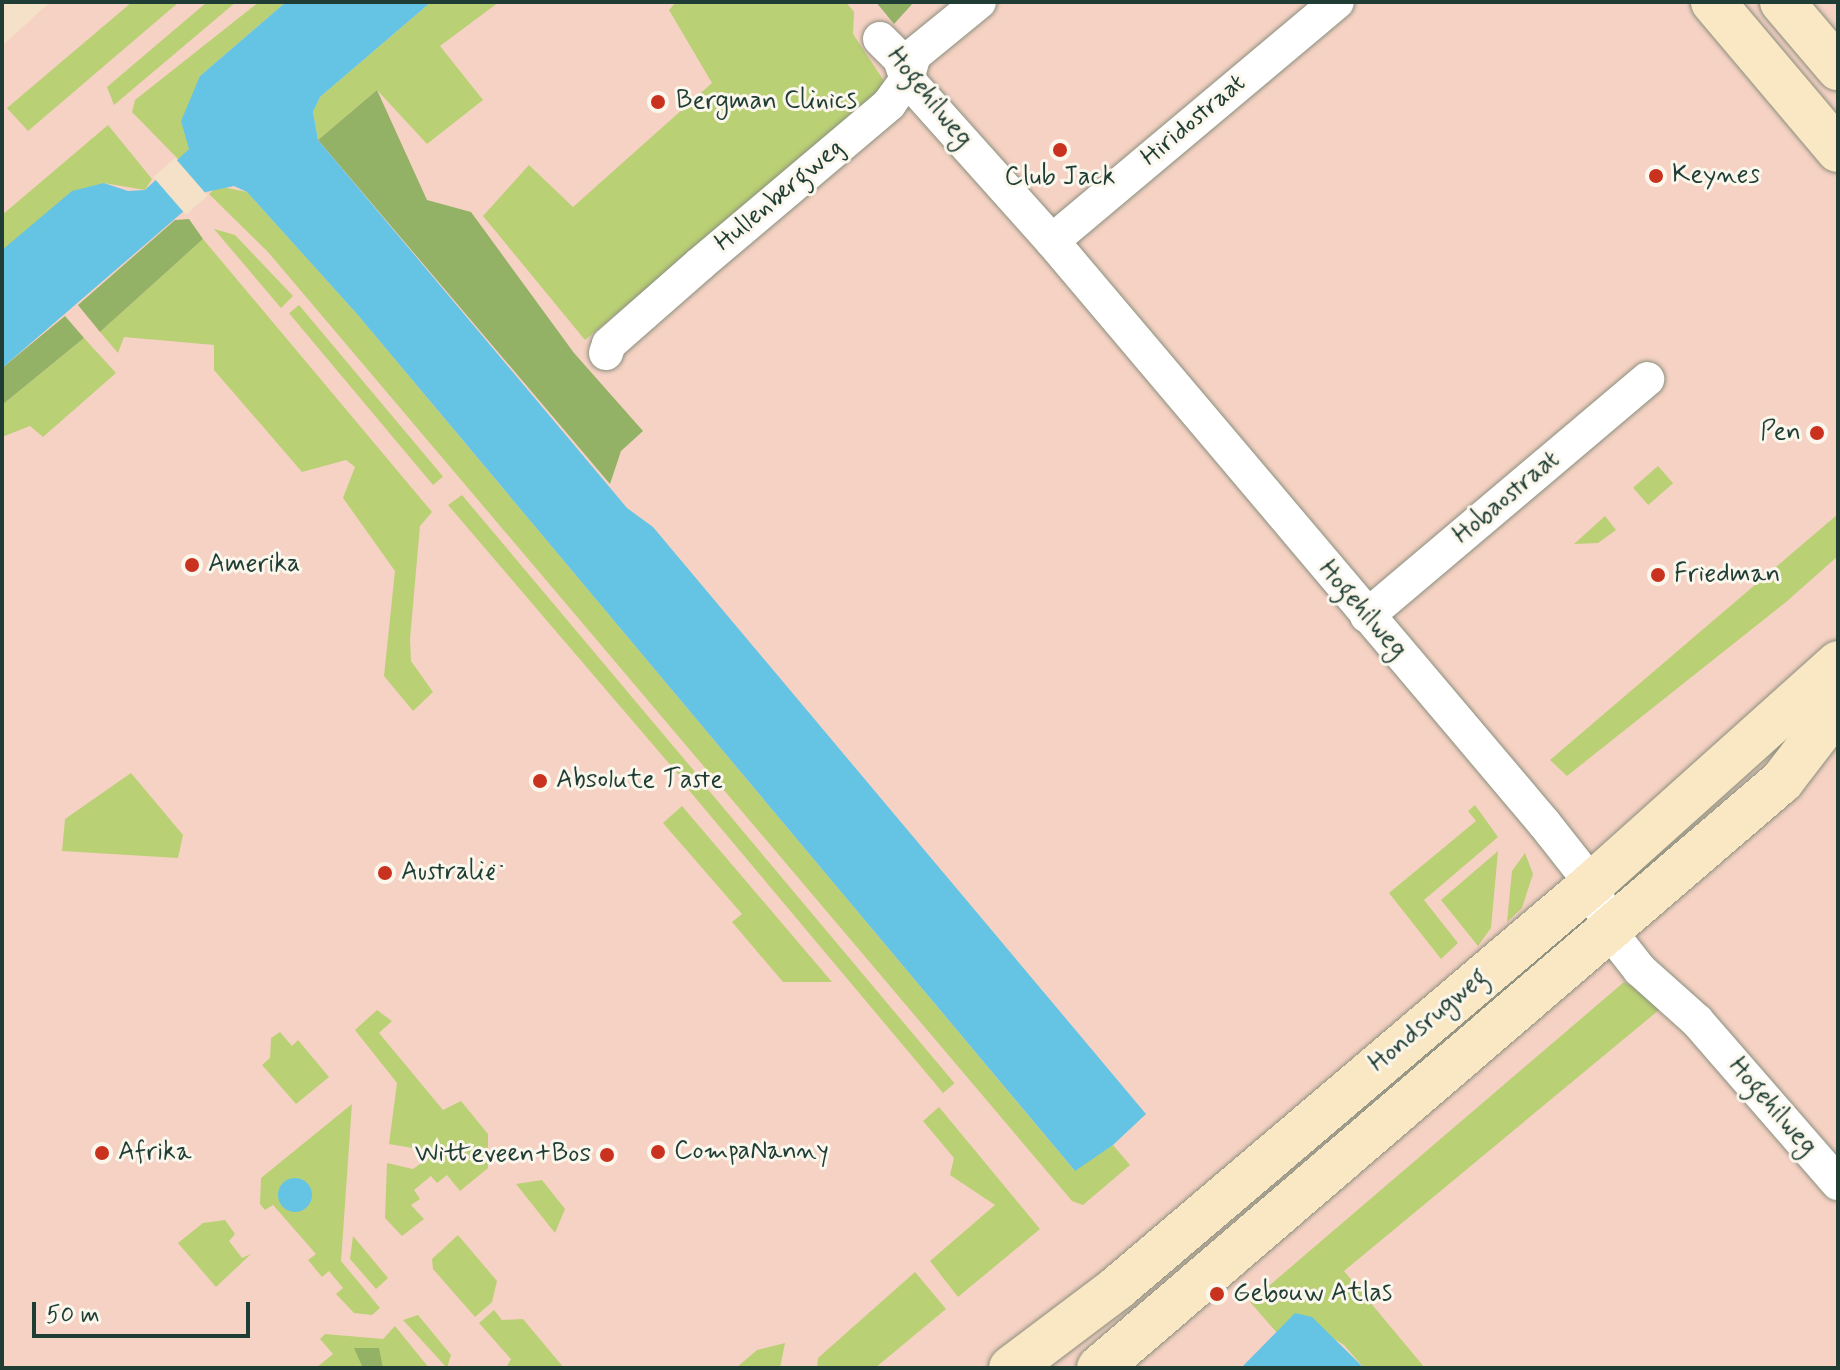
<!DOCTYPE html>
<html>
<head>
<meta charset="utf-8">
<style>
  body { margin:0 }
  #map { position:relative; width:1840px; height:1370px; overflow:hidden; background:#f4e1c7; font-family:Mynerve,sans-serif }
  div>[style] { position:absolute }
  .built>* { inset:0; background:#f6d2c4 }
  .green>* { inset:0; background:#bad075; transform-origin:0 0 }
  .forest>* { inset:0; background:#93b266 }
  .water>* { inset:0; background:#65c4e3 }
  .round { border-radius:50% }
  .pier>* { inset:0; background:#f4e1c7; transform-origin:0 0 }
  .roads { filter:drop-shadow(0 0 2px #8a8f7e) drop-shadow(0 0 2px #8a8f7e) }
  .street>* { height:34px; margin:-17px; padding:0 17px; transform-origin:17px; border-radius:17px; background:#fff }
  .secondary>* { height:44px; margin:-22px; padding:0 22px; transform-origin:22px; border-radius:22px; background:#fae7c3 }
  .dots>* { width:22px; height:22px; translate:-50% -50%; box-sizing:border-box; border:4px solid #fbf7ec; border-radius:50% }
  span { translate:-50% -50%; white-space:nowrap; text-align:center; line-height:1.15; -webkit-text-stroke:6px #fbf7ec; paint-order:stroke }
  .street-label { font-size:26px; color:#1f3d34 }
  .poi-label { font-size:26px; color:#1f3d34 }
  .left { translate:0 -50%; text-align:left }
  .right { translate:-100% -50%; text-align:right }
  .frame { position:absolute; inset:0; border:4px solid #1f3d34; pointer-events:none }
  .scale { position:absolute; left:32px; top:1302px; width:218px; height:36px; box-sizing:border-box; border:4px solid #1f3d34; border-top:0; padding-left:10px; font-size:24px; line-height:28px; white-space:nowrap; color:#1f3d34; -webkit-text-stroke:6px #fbf7ec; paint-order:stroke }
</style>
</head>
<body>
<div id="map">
  <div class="built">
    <i style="clip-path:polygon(50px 2px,1838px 2px,1838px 1368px,2px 1368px,2px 46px)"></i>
  </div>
  <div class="green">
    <i style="clip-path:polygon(132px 2px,179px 2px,28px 131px,7px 108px)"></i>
    <i style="clip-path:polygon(207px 2px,236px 2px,114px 105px,107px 87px)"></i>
    <i style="clip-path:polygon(259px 2px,286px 2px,200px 76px,189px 149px,179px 160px,132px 112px,135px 100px)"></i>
    <i style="clip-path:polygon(431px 2px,499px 2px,440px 46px,483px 100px,427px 144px,377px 90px,318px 140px,313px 112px,320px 97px)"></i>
    <i style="clip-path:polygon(676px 2px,846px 2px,854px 12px,853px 34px,888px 87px,585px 340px,483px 216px,529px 165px,573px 207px,712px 83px,669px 10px)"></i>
    <i style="clip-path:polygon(108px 125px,152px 179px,145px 190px,104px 183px,2px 250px,2px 215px)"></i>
    <i style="clip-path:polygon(218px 186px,247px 192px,357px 314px,1074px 1170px,1113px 1145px,1130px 1165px,1083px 1205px,1072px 1201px,268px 252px,209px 194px)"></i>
    <i style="clip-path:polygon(214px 229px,235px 235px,293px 296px,281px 308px)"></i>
    <i style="clip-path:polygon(203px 239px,432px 512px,420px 526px,410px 639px,411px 661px,433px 692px,413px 711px,384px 676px,395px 571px,343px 498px,355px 467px,346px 460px,302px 472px,214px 370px,214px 345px,124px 337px,118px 353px,100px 332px)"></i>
    <i style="left:299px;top:305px;width:224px;height:13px;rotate:50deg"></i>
    <i style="clip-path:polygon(84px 338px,116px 373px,43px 437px,30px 426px,2px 437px,2px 405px)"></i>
    <i style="left:1658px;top:466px;width:23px;height:33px;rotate:49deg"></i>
    <i style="clip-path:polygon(462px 495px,695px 772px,684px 781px,448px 505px)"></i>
    <i style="clip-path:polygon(1838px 514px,1838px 556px,1786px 602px,1567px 776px,1550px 760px)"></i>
    <i style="clip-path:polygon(1605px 516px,1616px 530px,1598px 543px,1574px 544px)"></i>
    <i style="clip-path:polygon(131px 773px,183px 835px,178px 858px,62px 851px,65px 819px)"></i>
    <i style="left:700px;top:780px;width:396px;height:15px;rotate:50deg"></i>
    <i style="clip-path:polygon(1475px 805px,1498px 837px,1424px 900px,1458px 943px,1441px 959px,1389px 893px,1476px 821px,1468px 811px)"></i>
    <i style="clip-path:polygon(682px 806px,832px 982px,783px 982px,732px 922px,742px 914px,663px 823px)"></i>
    <i style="clip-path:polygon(1498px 851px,1491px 928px,1478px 946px,1441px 900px)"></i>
    <i style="clip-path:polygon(1525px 853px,1533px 874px,1522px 908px,1507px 922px,1512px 871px)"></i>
    <i style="clip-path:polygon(1624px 982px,1665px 1005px,1344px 1271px,1425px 1368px,1364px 1368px,1344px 1345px,1295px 1314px,1278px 1334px,1250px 1302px)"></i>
    <i style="clip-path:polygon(377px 1010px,392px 1021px,379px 1033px,443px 1110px,461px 1101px,488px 1134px,488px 1168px,460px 1191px,447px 1175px,437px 1183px,431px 1176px,414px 1190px,420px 1199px,411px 1205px,424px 1219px,402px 1236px,385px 1218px,387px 1163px,413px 1169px,427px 1159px,424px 1150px,389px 1144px,397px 1083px,355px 1030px)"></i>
    <i style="clip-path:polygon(280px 1032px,292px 1046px,298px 1040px,329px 1077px,296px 1104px,262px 1065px,270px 1058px,271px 1038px)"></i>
    <i style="clip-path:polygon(352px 1104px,341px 1261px,380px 1308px,372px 1315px,354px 1313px,336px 1294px,343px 1288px,329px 1271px,322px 1277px,308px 1260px,316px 1254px,273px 1205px,265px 1210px,260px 1204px,261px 1178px)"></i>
    <i style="clip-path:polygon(939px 1107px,1040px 1229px,958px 1297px,930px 1261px,995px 1205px,950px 1175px,954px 1158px,923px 1121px)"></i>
    <i style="clip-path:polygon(542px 1180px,565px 1209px,555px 1233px,516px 1184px)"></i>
    <i style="clip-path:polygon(225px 1220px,235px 1234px,229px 1241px,242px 1258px,251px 1254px,216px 1287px,178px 1243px,203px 1223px)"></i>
    <i style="clip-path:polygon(458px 1235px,497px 1281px,492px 1302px,475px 1317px,433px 1269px,432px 1259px)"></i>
    <i style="clip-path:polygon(353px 1236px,388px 1278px,376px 1289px,350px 1259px)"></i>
    <i style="clip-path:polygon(915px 1272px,946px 1309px,875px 1368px,817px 1368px,818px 1358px)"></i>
    <i style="clip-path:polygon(494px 1310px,502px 1320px,523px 1319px,564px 1368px,506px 1368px,511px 1359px,479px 1323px)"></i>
    <i style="clip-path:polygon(418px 1315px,451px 1355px,447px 1368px,403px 1320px)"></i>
    <i style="clip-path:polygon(395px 1326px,429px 1368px,316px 1368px,333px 1354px,320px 1339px,325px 1334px,383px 1339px)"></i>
    <i style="clip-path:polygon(785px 1343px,780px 1368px,736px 1368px,757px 1350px)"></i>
  </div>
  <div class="forest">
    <i style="clip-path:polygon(876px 2px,914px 2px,894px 24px)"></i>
    <i style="clip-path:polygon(377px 90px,427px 200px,471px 212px,574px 353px,643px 431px,621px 451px,610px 484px,318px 140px)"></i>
    <i style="clip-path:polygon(189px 219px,203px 239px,100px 332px,78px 305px,175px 220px)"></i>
    <i style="clip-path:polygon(65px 316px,84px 338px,2px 405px,2px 368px)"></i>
    <i style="clip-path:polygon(354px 1348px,379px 1348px,383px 1368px,363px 1368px)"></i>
  </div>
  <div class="water">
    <i style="clip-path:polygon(286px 2px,431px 2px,320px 97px,313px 112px,318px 140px,627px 508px,653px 527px,1146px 1114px,1113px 1145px,1075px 1171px,357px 314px,247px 192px,234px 186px,206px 192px,2px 368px,2px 250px,72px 191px,104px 183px,128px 191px,145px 190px,189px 149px,181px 121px,200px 76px)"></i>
    <i class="round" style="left:278px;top:1178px;width:34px;height:34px"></i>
    <i style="clip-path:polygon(1295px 1313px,1312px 1317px,1364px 1368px,1241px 1368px)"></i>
  </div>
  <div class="pier">
    <i style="left:175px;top:158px;width:50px;height:29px;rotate:49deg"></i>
  </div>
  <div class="roads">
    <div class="street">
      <i style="left:880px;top:39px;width:28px;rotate:45deg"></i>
      <i style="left:900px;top:59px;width:21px;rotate:71deg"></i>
      <i style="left:907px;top:79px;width:217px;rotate:48.2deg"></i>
      <i style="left:1052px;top:241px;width:762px;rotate:49.79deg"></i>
      <i style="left:1544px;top:823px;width:78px;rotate:51.8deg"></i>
      <i style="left:1592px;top:884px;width:53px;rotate:68.8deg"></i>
      <i style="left:1611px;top:933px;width:47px;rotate:51.9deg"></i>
      <i style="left:1640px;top:970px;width:76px;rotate:41.8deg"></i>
      <i style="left:1697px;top:1021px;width:215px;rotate:49deg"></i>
      <i style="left:1052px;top:241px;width:372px;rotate:-40deg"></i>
      <i style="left:606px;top:353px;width:9px;rotate:-72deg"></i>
      <i style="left:609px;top:344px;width:121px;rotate:-41.3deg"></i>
      <i style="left:700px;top:264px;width:248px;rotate:-40.2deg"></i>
      <i style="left:889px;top:104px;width:31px;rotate:-54deg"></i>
      <i style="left:907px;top:79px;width:25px;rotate:-74deg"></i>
      <i style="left:914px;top:55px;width:84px;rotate:-39.2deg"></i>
      <i style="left:1367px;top:616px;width:367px;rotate:-40.2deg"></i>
    </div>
    <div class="secondary">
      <i style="left:1713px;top:2px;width:194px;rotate:49.8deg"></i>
      <i style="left:1782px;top:2px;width:87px;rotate:49.7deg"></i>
      <i style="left:1011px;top:1368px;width:133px;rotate:-37deg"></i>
      <i style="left:1117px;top:1288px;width:624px;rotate:-40.38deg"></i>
      <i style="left:1592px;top:884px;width:331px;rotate:-41.9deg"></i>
      <i style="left:1099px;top:1368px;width:901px;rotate:-40.68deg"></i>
      <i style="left:1782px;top:781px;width:92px;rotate:-52.5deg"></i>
    </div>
  </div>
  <div class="dots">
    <i style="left:658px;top:102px;background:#c8321e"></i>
    <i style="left:1060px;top:150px;background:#c8321e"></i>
    <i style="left:1656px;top:176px;background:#c8321e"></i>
    <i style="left:1817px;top:433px;background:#c8321e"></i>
    <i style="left:192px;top:565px;background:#c8321e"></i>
    <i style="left:1658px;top:575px;background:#c8321e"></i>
    <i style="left:540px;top:781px;background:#c8321e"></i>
    <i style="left:385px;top:873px;background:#c8321e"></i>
    <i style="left:658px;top:1152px;background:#c8321e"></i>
    <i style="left:102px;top:1153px;background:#c8321e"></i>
    <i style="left:607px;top:1155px;background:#c8321e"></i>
    <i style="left:1217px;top:1294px;background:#c8321e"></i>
  </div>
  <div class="street-label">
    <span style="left:929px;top:98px;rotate:51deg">Hogehilweg</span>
    <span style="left:1194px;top:121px;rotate:-40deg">Hiridostraat</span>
    <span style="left:780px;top:196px;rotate:-40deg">Hullenbergweg</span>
    <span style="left:1507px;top:498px;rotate:-40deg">Hobaostraat</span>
    <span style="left:1362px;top:610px;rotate:49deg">Hogehilweg</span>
    <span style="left:1429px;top:1021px;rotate:-40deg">Hondsrugweg</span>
    <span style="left:1772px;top:1107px;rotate:49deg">Hogehilweg</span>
  </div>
  <div class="poi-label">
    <span class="left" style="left:676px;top:102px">Bergman Clinics</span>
    <span class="left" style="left:1672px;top:176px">Keynes</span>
    <span style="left:1060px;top:178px">Club Jack</span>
    <span class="right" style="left:1801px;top:433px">Pen</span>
    <span class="left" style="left:208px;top:565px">Amerika</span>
    <span class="left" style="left:1674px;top:575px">Friedman</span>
    <span class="left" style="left:556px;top:781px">Absolute Taste</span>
    <span class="left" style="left:401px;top:873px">Australië</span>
    <span class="left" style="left:674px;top:1152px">CompaNanny</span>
    <span class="left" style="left:118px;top:1153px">Afrika</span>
    <span class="right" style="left:591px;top:1155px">Witteveen+Bos</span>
    <span class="left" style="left:1233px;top:1294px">Gebouw Atlas</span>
  </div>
  <div class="frame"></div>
  <div class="scale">50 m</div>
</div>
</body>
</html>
